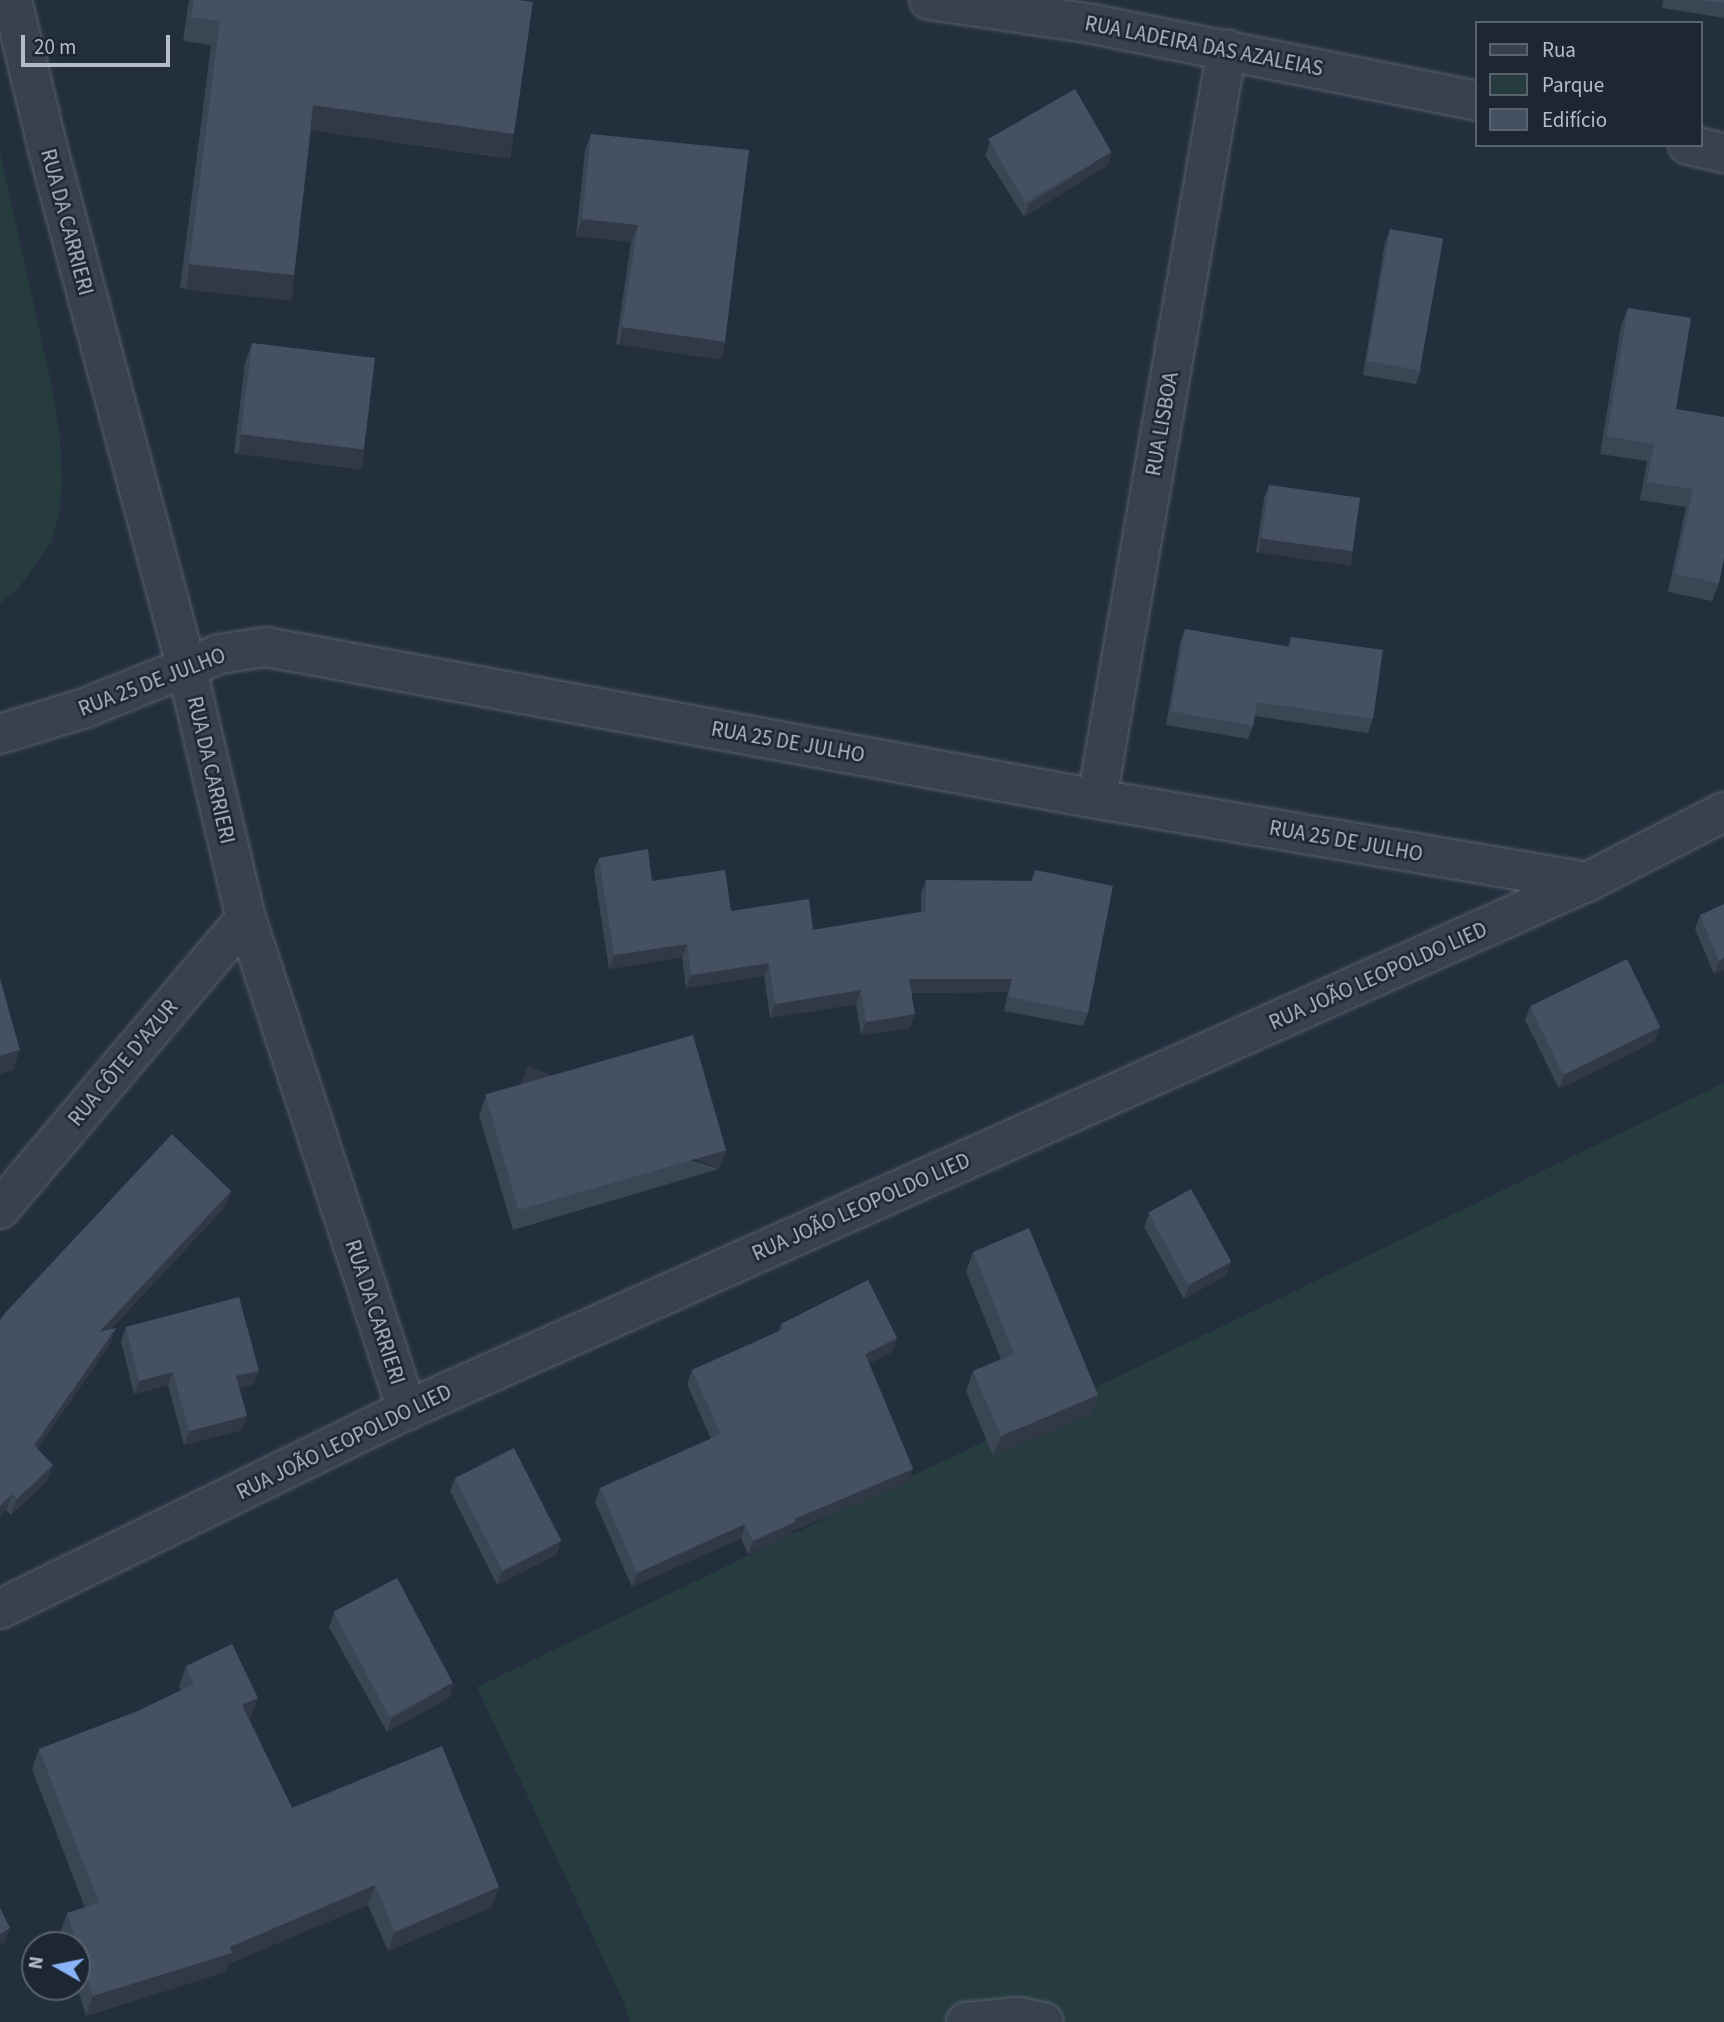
<!DOCTYPE html>
<html>
<head>
<meta charset="utf-8">
<style>
  body { margin:0 }
  #map { position:relative; width:1724px; height:2022px; overflow:hidden; background:#242f3e; font-family:"Source Sans 3",sans-serif }
  div>[style] { position:absolute }
  .green>* { inset:0; background:#263c3f }
  .roads { filter:drop-shadow(0 0 2px #565f6c) drop-shadow(0 0 2px #565f6c) }
  .minor>* { height:38px; margin:-19px; padding:0 19px; transform-origin:19px; border-radius:19px; background:#38414e }
  .wall>* { inset:0; background:#3b4654 }
  .shaded-wall>* { inset:0; background:#303945; transform-origin:0 0 }
  .building>* { inset:0; background:#455162; transform-origin:0 0 }
  span { translate:-50% -50%; white-space:nowrap; text-align:center; line-height:1.15; -webkit-text-stroke:5px #1d2633; paint-order:stroke }
  .street-label { font-size:21px; color:#b4bcc9 }
  .legend { position:absolute; left:1475px; top:21px; width:228px; height:126px; box-sizing:border-box; background:#1d2633; border:2px solid #59626f; margin:0; padding:9px 12px; list-style:none; font-size:21px; color:#b4bcc9 }
  .legend li { display:flex; align-items:center; gap:14px; height:35px }
  .legend b { width:35px; border:2px solid #59626f }
  .north { position:absolute; left:21px; top:1931px; width:70px; height:70px; box-sizing:border-box; background:#1d2633; border:2px solid #59626f; border-radius:50%; rotate:279deg; font-size:19px; font-weight:700; line-height:28px; text-align:center; color:#b4bcc9 }
  .north::after { content:''; display:block; margin:auto; width:24px; height:32px; background:#8ab4f8; clip-path:polygon(50% 0,100% 100%,50% 72%,0 100%) }
  .scale { position:absolute; left:21px; top:35px; width:149px; height:32px; box-sizing:border-box; border:4px solid #b4bcc9; border-top:0; padding-left:9px; font-size:21px; line-height:24px; white-space:nowrap; color:#b4bcc9; -webkit-text-stroke:5px #1d2633; paint-order:stroke }
</style>
</head>
<body>
<div id="map">
  <div class="green">
    <i style="clip-path:polygon(0 152px,51px 383px,60px 438px,62px 484px,59px 515px,51px 542px,18px 589px,0 603px)"></i>
    <i style="clip-path:polygon(1724px 1083px,1724px 2022px,630px 2022px,624px 2003px,477px 1687px)"></i>
  </div>
  <div class="roads">
    <div class="minor">
      <i style="left:12px;top:0;width:153px;rotate:76.4deg"></i>
      <i style="left:48px;top:149px;width:538px;rotate:75.03deg"></i>
      <i style="left:187px;top:669px;width:256px;rotate:76.7deg"></i>
      <i style="left:246px;top:918px;width:518px;rotate:71.88deg"></i>
      <i style="left:929px;top:0;width:166px;rotate:8.3deg"></i>
      <i style="left:1093px;top:24px;width:392px;rotate:11.3deg"></i>
      <i style="left:1688px;top:145px;width:37px;rotate:13deg"></i>
      <i style="left:0;top:734px;width:89px;rotate:-17deg"></i>
      <i style="left:85px;top:708px;width:144px;rotate:-21.9deg"></i>
      <i style="left:219px;top:654px;width:48px;rotate:-8.5deg"></i>
      <i style="left:266px;top:647px;width:845px;rotate:10.37deg"></i>
      <i style="left:1097px;top:799px;width:497px;rotate:9.6deg"></i>
      <i style="left:1097px;top:799px;width:761px;rotate:-80.17deg"></i>
      <i style="left:0;top:1209px;width:381px;rotate:-49.8deg"></i>
      <i style="left:0;top:1609px;width:453px;rotate:-26.1deg"></i>
      <i style="left:407px;top:1410px;width:1293px;rotate:-24.11deg"></i>
      <i style="left:1587px;top:882px;width:154px;rotate:-27.1deg"></i>
      <i style="left:966px;top:2022px;width:52px;rotate:-5.5deg"></i>
      <i style="left:1018px;top:2017px;width:26px;rotate:11deg"></i>
    </div>
  </div>
  <div class="wall">
    <i style="clip-path:polygon(189px 0,519px 0,505px 158px,311px 130px,294px 275px,286px 299px,180px 288px,211px 45px,183px 41px)"></i>
    <i style="clip-path:polygon(1663px 0,1724px 0,1724px 18px,1662px 8px)"></i>
    <i style="clip-path:polygon(591px 134px,718px 359px,616px 344px,631px 242px,576px 236px,585px 151px)"></i>
    <i style="clip-path:polygon(990px 142px,1108px 165px,1024px 217px,985px 155px)"></i>
    <i style="clip-path:polygon(1390px 229px,1421px 370px,1416px 384px,1363px 375px,1385px 242px)"></i>
    <i style="clip-path:polygon(1628px 308px,1676px 409px,1719px 583px,1712px 601px,1668px 592px,1686px 507px,1640px 500px,1647px 461px,1600px 454px,1621px 326px)"></i>
    <i style="clip-path:polygon(252px 343px,357px 469px,234px 453px,245px 363px)"></i>
    <i style="clip-path:polygon(1269px 485px,1348px 565px,1256px 552px,1264px 498px)"></i>
    <i style="clip-path:polygon(1185px 629px,1288px 647px,1291px 637px,1373px 719px,1368px 733px,1255px 716px,1253px 726px,1248px 739px,1166px 725px,1180px 643px)"></i>
    <i style="clip-path:polygon(599px 858px,652px 881px,731px 911px,813px 930px,921px 912px,921px 893px,926px 880px,1031px 881px,1035px 870px,1088px 1013px,1083px 1026px,1004px 1011px,1008px 992px,912px 993px,910px 1028px,861px 1035px,856px 1004px,770px 1018px,764px 976px,686px 988px,682px 957px,609px 969px,594px 871px)"></i>
    <i style="clip-path:polygon(1700px 915px,1724px 970px,1714px 974px,1695px 929px)"></i>
    <i style="clip-path:polygon(1530px 1007px,1655px 1041px,1559px 1089px,1525px 1020px)"></i>
    <i style="clip-path:polygon(486px 1096px,719px 1169px,513px 1230px,479px 1115px)"></i>
    <i style="clip-path:polygon(231px 1191px,225px 1207px,111px 1329px,110px 1344px,37px 1449px,47px 1481px,11px 1515px,6px 1510px,0 1320px)"></i>
    <i style="clip-path:polygon(1149px 1214px,1231px 1262px,1226px 1275px,1184px 1299px,1144px 1227px)"></i>
    <i style="clip-path:polygon(973px 1252px,1098px 1395px,1091px 1415px,993px 1456px,966px 1391px,973px 1371px,1001px 1359px,966px 1272px)"></i>
    <i style="clip-path:polygon(781px 1324px,897px 1338px,892px 1352px,869px 1363px,913px 1469px,908px 1483px,792px 1531px,790px 1536px,748px 1554px,741px 1538px,632px 1587px,595px 1502px,600px 1488px,711px 1439px,687px 1384px,692px 1370px,779px 1331px)"></i>
    <i style="clip-path:polygon(126px 1327px,254px 1384px,239px 1388px,242px 1430px,184px 1445px,168px 1385px,134px 1394px,121px 1341px)"></i>
    <i style="clip-path:polygon(455px 1478px,561px 1541px,556px 1555px,497px 1585px,450px 1491px)"></i>
    <i style="clip-path:polygon(334px 1613px,450px 1697px,387px 1732px,329px 1627px)"></i>
    <i style="clip-path:polygon(186px 1666px,251px 1718px,249px 1719px,292px 1808px,492px 1907px,388px 1951px,368px 1905px,228px 1964px,225px 1972px,86px 2016px,77px 1987px,77px 1945px,64px 1945px,60px 1933px,67px 1913px,85px 1908px,32px 1769px,39px 1749px,138px 1711px,181px 1690px,179px 1686px)"></i>
  </div>
  <div class="shaded-wall">
    <i style="left:313px;top:105px;width:203px;height:25px;rotate:8deg"></i>
    <i style="clip-path:polygon(1112px 152px,1108px 165px,1024px 217px,1029px 204px)"></i>
    <i style="clip-path:polygon(582px 219px,638px 225px,631px 242px,576px 236px)"></i>
    <i style="left:189px;top:264px;width:106px;height:26px;rotate:6deg"></i>
    <i style="left:622px;top:327px;width:104px;height:18px;rotate:8deg"></i>
    <i style="left:241px;top:434px;width:124px;height:20px;rotate:7deg"></i>
    <i style="left:1261px;top:538px;width:93px;height:15px;rotate:8deg"></i>
    <i style="clip-path:polygon(687px 944px,682px 957px,609px 969px,614px 955px)"></i>
    <i style="clip-path:polygon(1724px 958px,1724px 970px,1714px 974px,1719px 961px)"></i>
    <i style="clip-path:polygon(769px 963px,764px 976px,686px 988px,691px 975px)"></i>
    <i style="clip-path:polygon(909px 979px,1012px 979px,1008px 992px,905px 993px)"></i>
    <i style="clip-path:polygon(861px 990px,856px 1004px,770px 1018px,775px 1004px)"></i>
    <i style="clip-path:polygon(915px 1014px,910px 1028px,861px 1035px,866px 1022px)"></i>
    <i style="clip-path:polygon(1660px 1027px,1655px 1041px,1559px 1089px,1564px 1075px)"></i>
    <i style="clip-path:polygon(20px 1050px,13px 1070px,0 1074px,0 1056px)"></i>
    <i style="left:727px;top:1150px;width:21px;height:216px;rotate:113deg"></i>
    <i style="clip-path:polygon(231px 1191px,225px 1207px,93px 1348px,99px 1332px)"></i>
    <i style="clip-path:polygon(1231px 1262px,1226px 1275px,1184px 1299px,1189px 1285px)"></i>
    <i style="clip-path:polygon(116px 1328px,110px 1344px,28px 1462px,34px 1445px)"></i>
    <i style="clip-path:polygon(897px 1338px,892px 1352px,860px 1368px,865px 1354px)"></i>
    <i style="clip-path:polygon(259px 1371px,254px 1384px,232px 1390px,236px 1376px)"></i>
    <i style="clip-path:polygon(173px 1372px,168px 1385px,134px 1394px,139px 1381px)"></i>
    <i style="clip-path:polygon(1098px 1395px,1091px 1415px,993px 1456px,1001px 1436px)"></i>
    <i style="clip-path:polygon(247px 1416px,242px 1430px,184px 1445px,189px 1431px)"></i>
    <i style="clip-path:polygon(53px 1465px,47px 1481px,11px 1515px,17px 1499px)"></i>
    <i style="clip-path:polygon(913px 1469px,908px 1483px,792px 1531px,790px 1536px,748px 1554px,753px 1541px,794px 1519px)"></i>
    <i style="clip-path:polygon(12px 1494px,6px 1510px,0 1517px,0 1506px)"></i>
    <i style="clip-path:polygon(745px 1524px,741px 1538px,632px 1587px,637px 1573px)"></i>
    <i style="clip-path:polygon(561px 1541px,556px 1555px,497px 1585px,502px 1572px)"></i>
    <i style="clip-path:polygon(454px 1683px,450px 1697px,387px 1732px,392px 1718px)"></i>
    <i style="clip-path:polygon(258px 1698px,251px 1718px,235px 1725px,242px 1705px)"></i>
    <i style="clip-path:polygon(375px 1885px,368px 1905px,228px 1964px,225px 1972px,86px 2016px,93px 1996px,230px 1947px)"></i>
    <i style="clip-path:polygon(499px 1887px,492px 1907px,388px 1951px,395px 1932px)"></i>
    <i style="clip-path:polygon(10px 1928px,5px 1942px,0 1945px,0 1934px)"></i>
  </div>
  <div class="building">
    <i style="clip-path:polygon(194px 0,519px 0,533px 2px,514px 134px,313px 105px,294px 275px,189px 264px,220px 21px,191px 17px)"></i>
    <i style="clip-path:polygon(1703px 0,1724px 0,1724px 3px)"></i>
    <i style="left:1075px;top:89px;width:73px;height:100px;rotate:60deg"></i>
    <i style="clip-path:polygon(591px 134px,749px 150px,725px 342px,622px 327px,638px 225px,582px 219px)"></i>
    <i style="left:1390px;top:229px;width:54px;height:134px;rotate:10deg"></i>
    <i style="clip-path:polygon(1628px 308px,1691px 318px,1676px 409px,1724px 417px,1724px 558px,1719px 583px,1675px 574px,1693px 489px,1647px 482px,1654px 444px,1607px 436px)"></i>
    <i style="left:252px;top:343px;width:124px;height:92px;rotate:7deg"></i>
    <i style="left:1269px;top:485px;width:92px;height:54px;rotate:8deg"></i>
    <i style="clip-path:polygon(1185px 629px,1290px 647px,1291px 637px,1383px 650px,1373px 719px,1257px 702px,1253px 726px,1171px 711px)"></i>
    <i style="clip-path:polygon(648px 849px,652px 881px,725px 870px,731px 911px,809px 899px,813px 930px,926px 911px,926px 880px,1032px 881px,1035px 870px,1113px 886px,1088px 1013px,1009px 997px,1012px 979px,909px 979px,915px 1014px,866px 1022px,861px 990px,775px 1004px,769px 963px,691px 975px,687px 944px,614px 955px,599px 858px)"></i>
    <i style="clip-path:polygon(1724px 904px,1724px 958px,1719px 961px,1700px 915px)"></i>
    <i style="left:1627px;top:959px;width:76px;height:108px;rotate:64deg"></i>
    <i style="clip-path:polygon(0 979px,20px 1050px,0 1056px)"></i>
    <i style="left:693px;top:1035px;width:120px;height:216px;rotate:74deg"></i>
    <i style="clip-path:polygon(172px 1134px,231px 1191px,99px 1332px,116px 1328px,34px 1445px,53px 1465px,17px 1499px,12px 1494px,0 1506px,0 1320px,7px 1311px)"></i>
    <i style="left:1191px;top:1189px;width:83px;height:49px;rotate:61deg"></i>
    <i style="clip-path:polygon(1029px 1228px,1098px 1395px,1001px 1436px,973px 1371px,1014px 1354px,973px 1252px)"></i>
    <i style="clip-path:polygon(868px 1280px,897px 1338px,865px 1354px,913px 1469px,794px 1519px,795px 1522px,753px 1541px,745px 1524px,637px 1573px,600px 1488px,721px 1434px,692px 1370px,784px 1329px,781px 1324px)"></i>
    <i style="clip-path:polygon(239px 1297px,259px 1371px,236px 1376px,247px 1416px,189px 1431px,173px 1372px,139px 1381px,126px 1327px)"></i>
    <i style="left:514px;top:1448px;width:104px;height:66px;rotate:63deg"></i>
    <i style="left:397px;top:1578px;width:119px;height:72px;rotate:62deg"></i>
    <i style="clip-path:polygon(232px 1644px,258px 1698px,242px 1705px,292px 1808px,442px 1746px,499px 1887px,395px 1932px,375px 1885px,230px 1947px,232px 1953px,93px 1996px,67px 1913px,99px 1903px,39px 1749px,138px 1711px,194px 1684px,186px 1666px)"></i>
    <i style="clip-path:polygon(0 1908px,10px 1928px,0 1934px)"></i>
  </div>
  <div class="street-label">
    <span style="left:1204px;top:46px;rotate:11deg">RUA LADEIRA DAS AZALEIAS</span>
    <span style="left:67px;top:222px;rotate:75deg">RUA DA CARRIERI</span>
    <span style="left:1162px;top:424px;rotate:-80deg">RUA LISBOA</span>
    <span style="left:152px;top:682px;rotate:-21deg">RUA 25 DE JULHO</span>
    <span style="left:788px;top:742px;rotate:10deg">RUA 25 DE JULHO</span>
    <span style="left:211px;top:770px;rotate:77deg">RUA DA CARRIERI</span>
    <span style="left:1346px;top:841px;rotate:10deg">RUA 25 DE JULHO</span>
    <span style="left:1378px;top:976px;rotate:-24deg">RUA JOÃO LEOPOLDO LIED</span>
    <span style="left:123px;top:1063px;rotate:-50deg">RUA CÔTE D'AZUR</span>
    <span style="left:861px;top:1207px;rotate:-24deg">RUA JOÃO LEOPOLDO LIED</span>
    <span style="left:375px;top:1312px;rotate:72deg">RUA DA CARRIERI</span>
    <span style="left:344px;top:1442px;rotate:-26deg">RUA JOÃO LEOPOLDO LIED</span>
  </div>
  <ul class="legend">
  <li><b style="height:9px;background:#38414e"></b>Rua</li>
  <li><b style="height:19px;background:#263c3f"></b>Parque</li>
  <li><b style="height:19px;background:#455162"></b>Edifício</li>
  </ul>
  <div class="north">N</div>
  <div class="scale">20 m</div>
</div>
</body>
</html>
